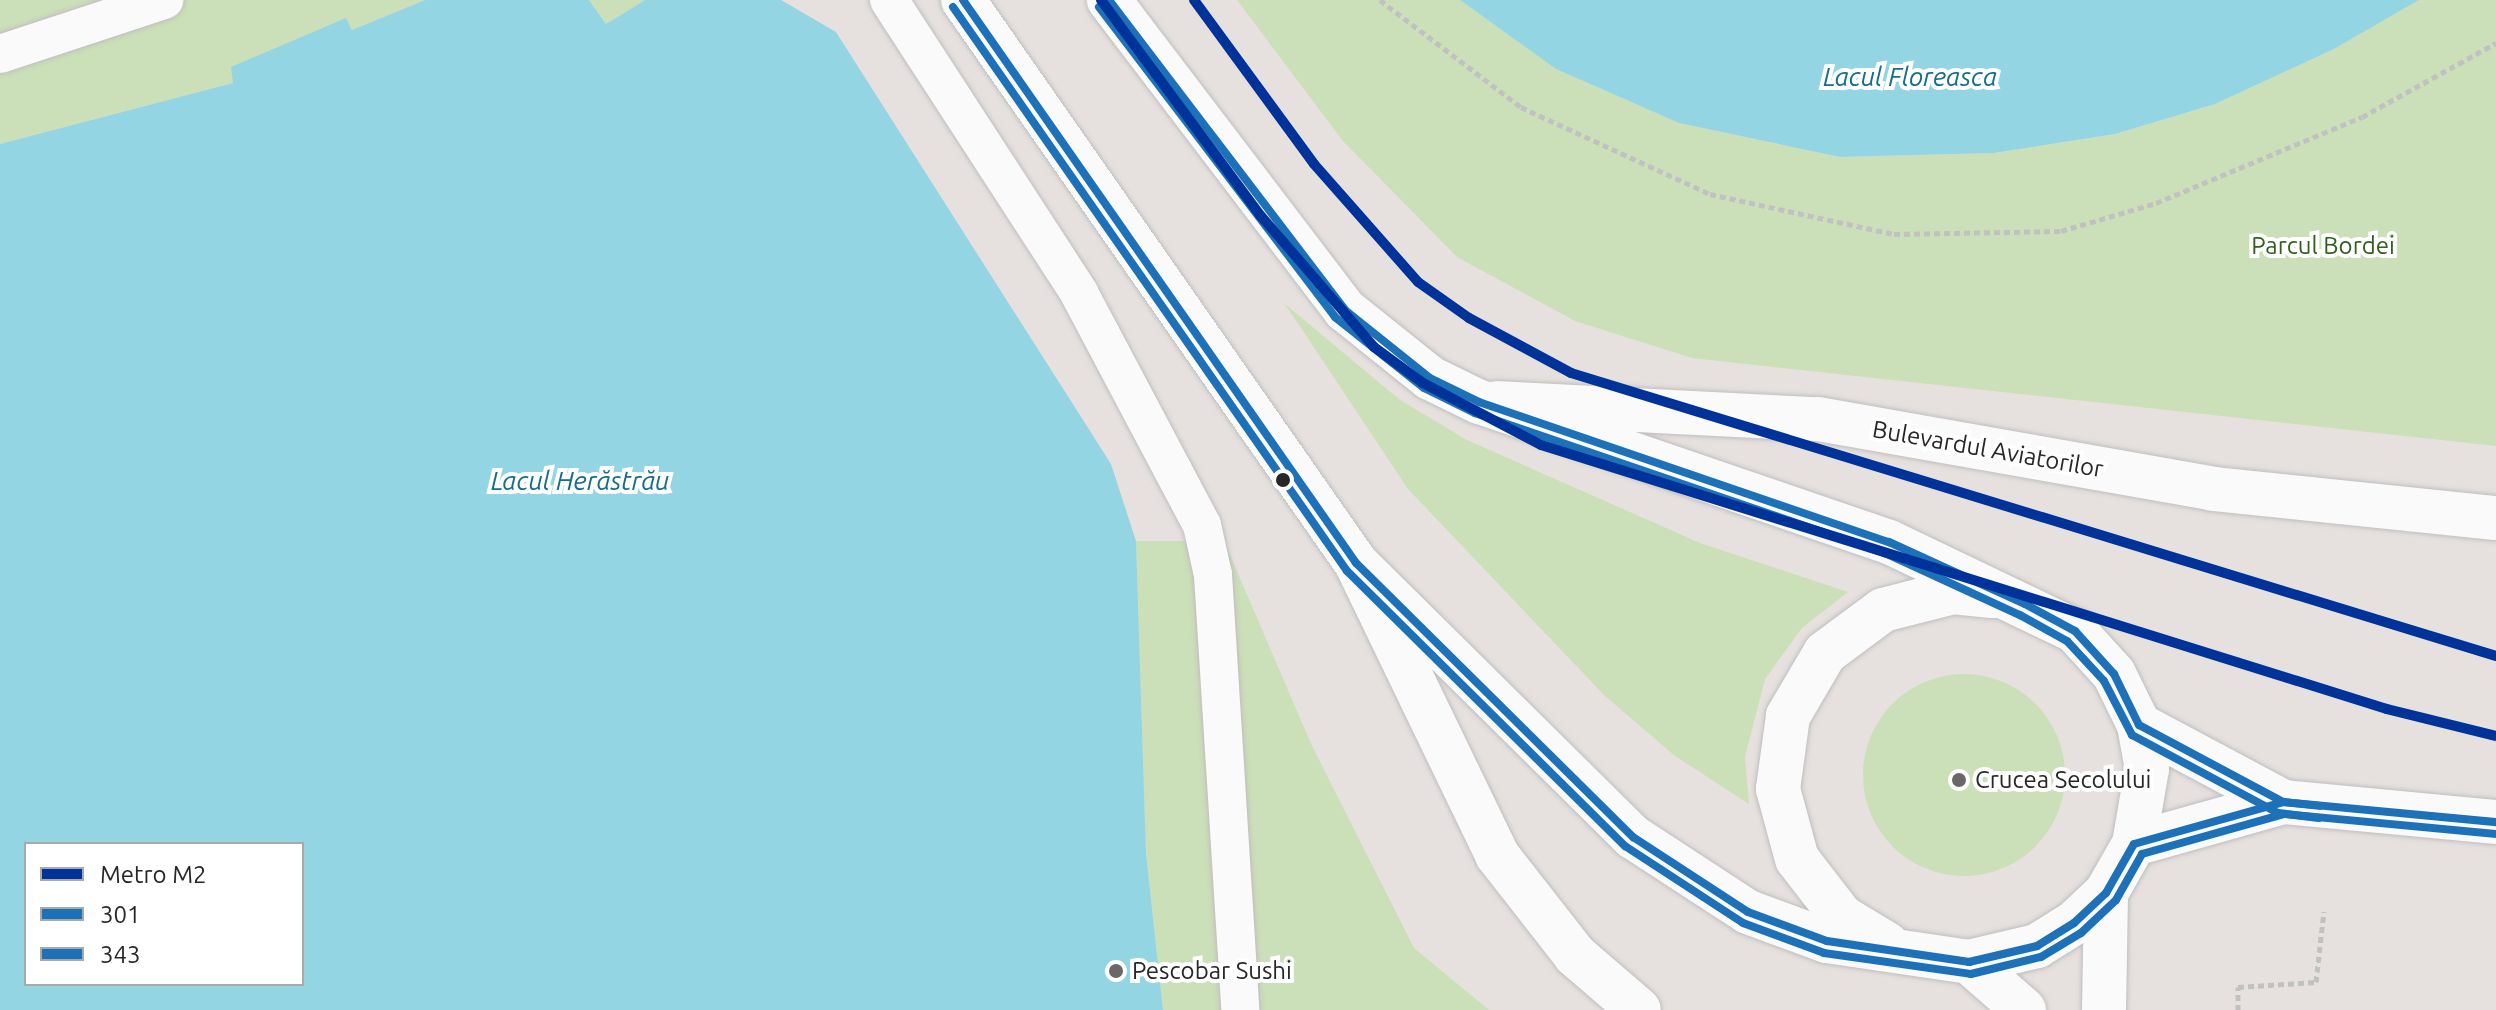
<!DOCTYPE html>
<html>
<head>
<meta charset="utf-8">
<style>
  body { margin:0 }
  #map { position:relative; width:2496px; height:1010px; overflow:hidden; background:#e6e1de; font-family:Ubuntu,sans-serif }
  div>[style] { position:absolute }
  .green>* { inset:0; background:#cbdfb8 }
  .round { border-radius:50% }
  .water>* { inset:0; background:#94d5e4 }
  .path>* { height:5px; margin-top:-2.5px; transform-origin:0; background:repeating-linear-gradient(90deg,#c2c1c1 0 6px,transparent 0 10px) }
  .roads { filter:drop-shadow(0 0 2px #c0bebf) drop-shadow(0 0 2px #c0bebf) }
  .pedestrian>* { height:38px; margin:-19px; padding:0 19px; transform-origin:19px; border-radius:19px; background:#fbfafa }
  .minor>* { height:44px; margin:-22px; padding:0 22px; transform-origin:22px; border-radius:22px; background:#fbfafa }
  .secondary>* { height:44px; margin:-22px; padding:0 22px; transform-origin:22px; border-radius:22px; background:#fbfafa }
  .bus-1>* { height:8px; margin:-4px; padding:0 4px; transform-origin:4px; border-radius:4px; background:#1d71b8 }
  .bus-2>* { height:8px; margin:-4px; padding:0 4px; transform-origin:4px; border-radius:4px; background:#1d71b8 }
  .metro-1>* { height:10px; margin:-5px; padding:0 5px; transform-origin:5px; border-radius:5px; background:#039 }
  .dots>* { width:22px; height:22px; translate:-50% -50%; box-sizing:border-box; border:4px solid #fff; border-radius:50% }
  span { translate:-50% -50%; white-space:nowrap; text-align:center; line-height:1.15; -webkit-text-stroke:8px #fff; paint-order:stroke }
  .park-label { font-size:24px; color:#305f1d }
  .street-label { font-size:24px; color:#272727 }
  .poi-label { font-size:24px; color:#272727 }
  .left { translate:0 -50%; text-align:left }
  .water-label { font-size:26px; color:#156d8e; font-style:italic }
  .legend { position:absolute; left:24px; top:842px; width:280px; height:144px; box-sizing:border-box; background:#fff; border:2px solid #a9a9a9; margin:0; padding:10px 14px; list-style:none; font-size:24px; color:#272727 }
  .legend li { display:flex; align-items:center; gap:16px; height:40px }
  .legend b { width:40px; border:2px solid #a9a9a9 }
</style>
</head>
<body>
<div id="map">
  <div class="green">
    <i style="clip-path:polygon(0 0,425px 0,352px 30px,346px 19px,232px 67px,233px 83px,0 144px)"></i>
    <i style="clip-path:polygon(589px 0,645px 0,606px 24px)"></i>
    <i style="clip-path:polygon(1237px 0,1460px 0,1556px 69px,1679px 123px,1840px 157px,1994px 153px,2115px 134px,2215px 104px,2334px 49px,2419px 0,2496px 0,2496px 446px,1692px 358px,1575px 321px,1457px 257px,1343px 141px)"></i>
    <i style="clip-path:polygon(1285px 304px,1400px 400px,1467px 440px,1700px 543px,1848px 592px,1802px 628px,1765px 679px,1745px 757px,1749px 804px,1675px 756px,1604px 695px,1408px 489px)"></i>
    <i style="clip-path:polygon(1136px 541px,1224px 541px,1312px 746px,1414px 948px,1489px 1010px,1163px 1010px,1146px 853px)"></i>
    <i class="round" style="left:1863px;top:674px;width:202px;height:202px"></i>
  </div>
  <div class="water">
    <i style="clip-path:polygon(evenodd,425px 0,589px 0,606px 24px,645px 0,781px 0,836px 32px,1111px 464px,1136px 541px,1146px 853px,1163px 1010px,0 1010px,0 144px,233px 83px,231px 67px,346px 18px,352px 30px,425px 0,302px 844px,302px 984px,26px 984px,26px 844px,302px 844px)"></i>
    <i style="clip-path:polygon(1460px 0,2419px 0,2334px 49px,2215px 104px,2115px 134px,1994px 153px,1840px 157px,1679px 123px,1556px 69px)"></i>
  </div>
  <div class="path">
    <i style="left:1380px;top:0;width:177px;rotate:37.2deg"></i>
    <i style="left:1521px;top:107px;width:208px;rotate:24.7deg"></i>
    <i style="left:1710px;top:194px;width:188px;rotate:12.3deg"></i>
    <i style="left:1894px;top:234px;width:167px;rotate:-1deg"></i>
    <i style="left:2061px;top:231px;width:99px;rotate:-16.4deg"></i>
    <i style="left:2156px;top:203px;width:223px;rotate:-22.7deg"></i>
    <i style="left:2362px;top:117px;width:153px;rotate:-28.9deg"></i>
    <i style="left:2238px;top:1010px;width:23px;rotate:-90deg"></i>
    <i style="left:2238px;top:987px;width:78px;rotate:-3.7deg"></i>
    <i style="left:2316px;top:982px;width:71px;rotate:-83.6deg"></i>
  </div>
  <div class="roads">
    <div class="pedestrian">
      <i style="left:889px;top:0;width:349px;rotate:57deg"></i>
      <i style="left:1079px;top:293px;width:263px;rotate:62.1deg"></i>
      <i style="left:1202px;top:525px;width:51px;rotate:77.6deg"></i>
      <i style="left:1213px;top:575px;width:436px;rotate:86.4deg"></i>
      <i style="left:0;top:54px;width:173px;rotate:-18.2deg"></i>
    </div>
    <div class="minor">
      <i style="left:1497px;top:403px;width:321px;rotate:2.9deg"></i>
      <i style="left:1818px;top:419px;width:401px;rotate:10deg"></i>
      <i style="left:2213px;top:489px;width:284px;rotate:5.9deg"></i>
      <i style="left:1359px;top:569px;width:318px;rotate:64.2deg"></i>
      <i style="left:1497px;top:855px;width:127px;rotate:52deg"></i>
      <i style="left:1575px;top:955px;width:84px;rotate:40.7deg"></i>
      <i style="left:1969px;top:962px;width:73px;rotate:41.1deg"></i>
      <i style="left:2104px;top:1010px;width:117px;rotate:-89deg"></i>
    </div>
    <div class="secondary">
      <i style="left:963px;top:0;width:687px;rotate:55.08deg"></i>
      <i style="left:1356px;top:563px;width:390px;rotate:44.7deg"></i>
      <i style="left:1633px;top:837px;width:137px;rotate:33.1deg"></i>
      <i style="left:1748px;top:912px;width:84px;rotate:20.2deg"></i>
      <i style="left:1827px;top:941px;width:144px;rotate:8.4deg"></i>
      <i style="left:1969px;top:962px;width:70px;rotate:-13.2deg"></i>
      <i style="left:2037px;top:946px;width:44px;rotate:-31.9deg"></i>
      <i style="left:2074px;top:923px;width:44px;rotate:-43.2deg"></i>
      <i style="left:2106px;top:893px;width:56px;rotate:-60.3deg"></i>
      <i style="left:2134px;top:844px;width:76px;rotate:-80.2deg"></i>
      <i style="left:2147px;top:769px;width:45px;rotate:-100.3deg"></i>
      <i style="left:2139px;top:725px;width:57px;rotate:-116.1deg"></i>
      <i style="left:2114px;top:674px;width:58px;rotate:-132.2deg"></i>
      <i style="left:2075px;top:631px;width:206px;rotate:-154.4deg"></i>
      <i style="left:1889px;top:542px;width:433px;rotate:-161.1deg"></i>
      <i style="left:1479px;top:402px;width:55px;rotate:-153.9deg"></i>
      <i style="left:1430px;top:378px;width:109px;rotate:-141.3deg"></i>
      <i style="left:1345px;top:310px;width:390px;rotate:-127.3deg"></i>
      <i style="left:2139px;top:725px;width:163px;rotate:28.1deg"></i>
      <i style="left:2134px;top:844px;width:155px;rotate:-15.7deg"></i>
      <i style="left:2283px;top:802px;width:214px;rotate:5.4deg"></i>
      <i style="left:1887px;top:944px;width:52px;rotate:-149deg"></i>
      <i style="left:1842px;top:917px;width:73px;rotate:-127.8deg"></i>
      <i style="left:1797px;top:859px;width:73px;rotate:-105.2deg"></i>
      <i style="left:1778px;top:789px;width:74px;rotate:-82.2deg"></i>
      <i style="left:1788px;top:716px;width:73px;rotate:-59.6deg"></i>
      <i style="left:1825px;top:653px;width:72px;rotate:-36.6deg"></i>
      <i style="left:1883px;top:610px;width:72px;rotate:-14.4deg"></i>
      <i style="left:1953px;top:592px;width:39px;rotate:6deg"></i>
    </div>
  </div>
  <div class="bus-1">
    <i style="left:963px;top:0;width:687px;rotate:55.08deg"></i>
    <i style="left:1356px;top:563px;width:390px;rotate:44.7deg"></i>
    <i style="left:1633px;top:837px;width:137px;rotate:33.1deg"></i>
    <i style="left:1748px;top:912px;width:84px;rotate:20.2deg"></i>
    <i style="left:1827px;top:941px;width:144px;rotate:8.4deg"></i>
    <i style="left:1969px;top:962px;width:70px;rotate:-13.2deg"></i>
    <i style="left:2037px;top:946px;width:44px;rotate:-31.9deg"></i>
    <i style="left:2074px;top:923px;width:44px;rotate:-43.2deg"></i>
    <i style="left:2106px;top:893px;width:56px;rotate:-60.3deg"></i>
    <i style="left:2134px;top:844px;width:155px;rotate:-15.7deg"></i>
    <i style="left:2283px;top:802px;width:214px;rotate:5.4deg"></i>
    <i style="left:1109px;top:0;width:390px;rotate:52.7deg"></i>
    <i style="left:1345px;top:310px;width:109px;rotate:38.7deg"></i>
    <i style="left:1430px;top:378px;width:55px;rotate:26.1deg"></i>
    <i style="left:1479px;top:402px;width:433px;rotate:18.9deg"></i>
    <i style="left:1889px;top:542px;width:149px;rotate:24.5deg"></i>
    <i style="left:2025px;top:604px;width:57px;rotate:28.4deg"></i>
    <i style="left:2075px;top:631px;width:58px;rotate:47.8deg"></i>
    <i style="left:2114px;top:674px;width:57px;rotate:63.9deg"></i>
    <i style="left:2139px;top:725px;width:163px;rotate:28.1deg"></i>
    <i style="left:2283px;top:802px;width:37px;rotate:6deg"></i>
  </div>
  <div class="bus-2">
    <i style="left:953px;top:7px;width:688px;rotate:55.06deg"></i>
    <i style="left:1347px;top:571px;width:391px;rotate:44.7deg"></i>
    <i style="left:1625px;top:846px;width:141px;rotate:33.1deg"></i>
    <i style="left:1743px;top:923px;width:86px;rotate:20.3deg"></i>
    <i style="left:1824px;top:953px;width:148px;rotate:8.1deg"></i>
    <i style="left:1971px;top:974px;width:72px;rotate:-13.7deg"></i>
    <i style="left:2041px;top:957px;width:47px;rotate:-31deg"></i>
    <i style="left:2081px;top:933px;width:48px;rotate:-43.3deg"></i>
    <i style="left:2116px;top:900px;width:53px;rotate:-60.5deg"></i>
    <i style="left:2142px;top:854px;width:148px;rotate:-15.7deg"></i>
    <i style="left:2284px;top:814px;width:212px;rotate:5.4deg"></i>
    <i style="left:1099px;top:7px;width:390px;rotate:52.7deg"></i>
    <i style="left:1335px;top:317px;width:114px;rotate:38.6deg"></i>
    <i style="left:1424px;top:388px;width:57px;rotate:26.1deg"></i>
    <i style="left:1475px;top:413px;width:433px;rotate:18.9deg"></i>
    <i style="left:1885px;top:553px;width:149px;rotate:24.7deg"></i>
    <i style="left:2020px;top:615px;width:54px;rotate:29deg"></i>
    <i style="left:2067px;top:641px;width:54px;rotate:47.2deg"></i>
    <i style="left:2104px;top:681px;width:61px;rotate:62.6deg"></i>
    <i style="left:2132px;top:735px;width:166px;rotate:28.1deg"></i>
    <i style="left:2278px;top:813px;width:41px;rotate:7deg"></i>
  </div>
  <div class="metro-1">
    <i style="left:1101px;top:0;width:269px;rotate:53.5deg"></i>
    <i style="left:1261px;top:216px;width:173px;rotate:49.2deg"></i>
    <i style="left:1374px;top:347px;width:61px;rotate:36.3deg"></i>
    <i style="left:1423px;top:383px;width:133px;rotate:27.7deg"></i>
    <i style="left:1541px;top:445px;width:886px;rotate:17.33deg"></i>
    <i style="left:2387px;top:709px;width:112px;rotate:13.9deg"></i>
    <i style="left:1194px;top:0;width:203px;rotate:53.8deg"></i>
    <i style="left:1314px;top:164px;width:157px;rotate:48.6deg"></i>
    <i style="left:1418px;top:282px;width:62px;rotate:35.2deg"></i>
    <i style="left:1469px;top:318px;width:116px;rotate:28.3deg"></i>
    <i style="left:1571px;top:373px;width:967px;rotate:17.01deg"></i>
  </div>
  <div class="dots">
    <i style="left:1283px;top:480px;background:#272727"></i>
    <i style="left:1959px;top:780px;background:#6a6867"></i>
    <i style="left:1116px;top:971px;background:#6a6867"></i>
  </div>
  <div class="park-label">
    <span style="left:2323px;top:246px">Parcul Bordei</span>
  </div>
  <div class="street-label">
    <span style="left:1988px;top:449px;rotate:10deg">Bulevardul Aviatorilor</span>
  </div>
  <div class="poi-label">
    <span class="left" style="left:1975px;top:780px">Crucea Secolului</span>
    <span class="left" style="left:1132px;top:971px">Pescobar Sushi</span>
  </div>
  <div class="water-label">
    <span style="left:1910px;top:77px">Lacul Floreasca</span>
    <span style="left:580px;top:481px">Lacul Herăstrău</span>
  </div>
  <ul class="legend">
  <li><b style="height:10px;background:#039"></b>Metro M2</li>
  <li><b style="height:10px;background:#1d71b8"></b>301</li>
  <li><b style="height:10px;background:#1d71b8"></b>343</li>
  </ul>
</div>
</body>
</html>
